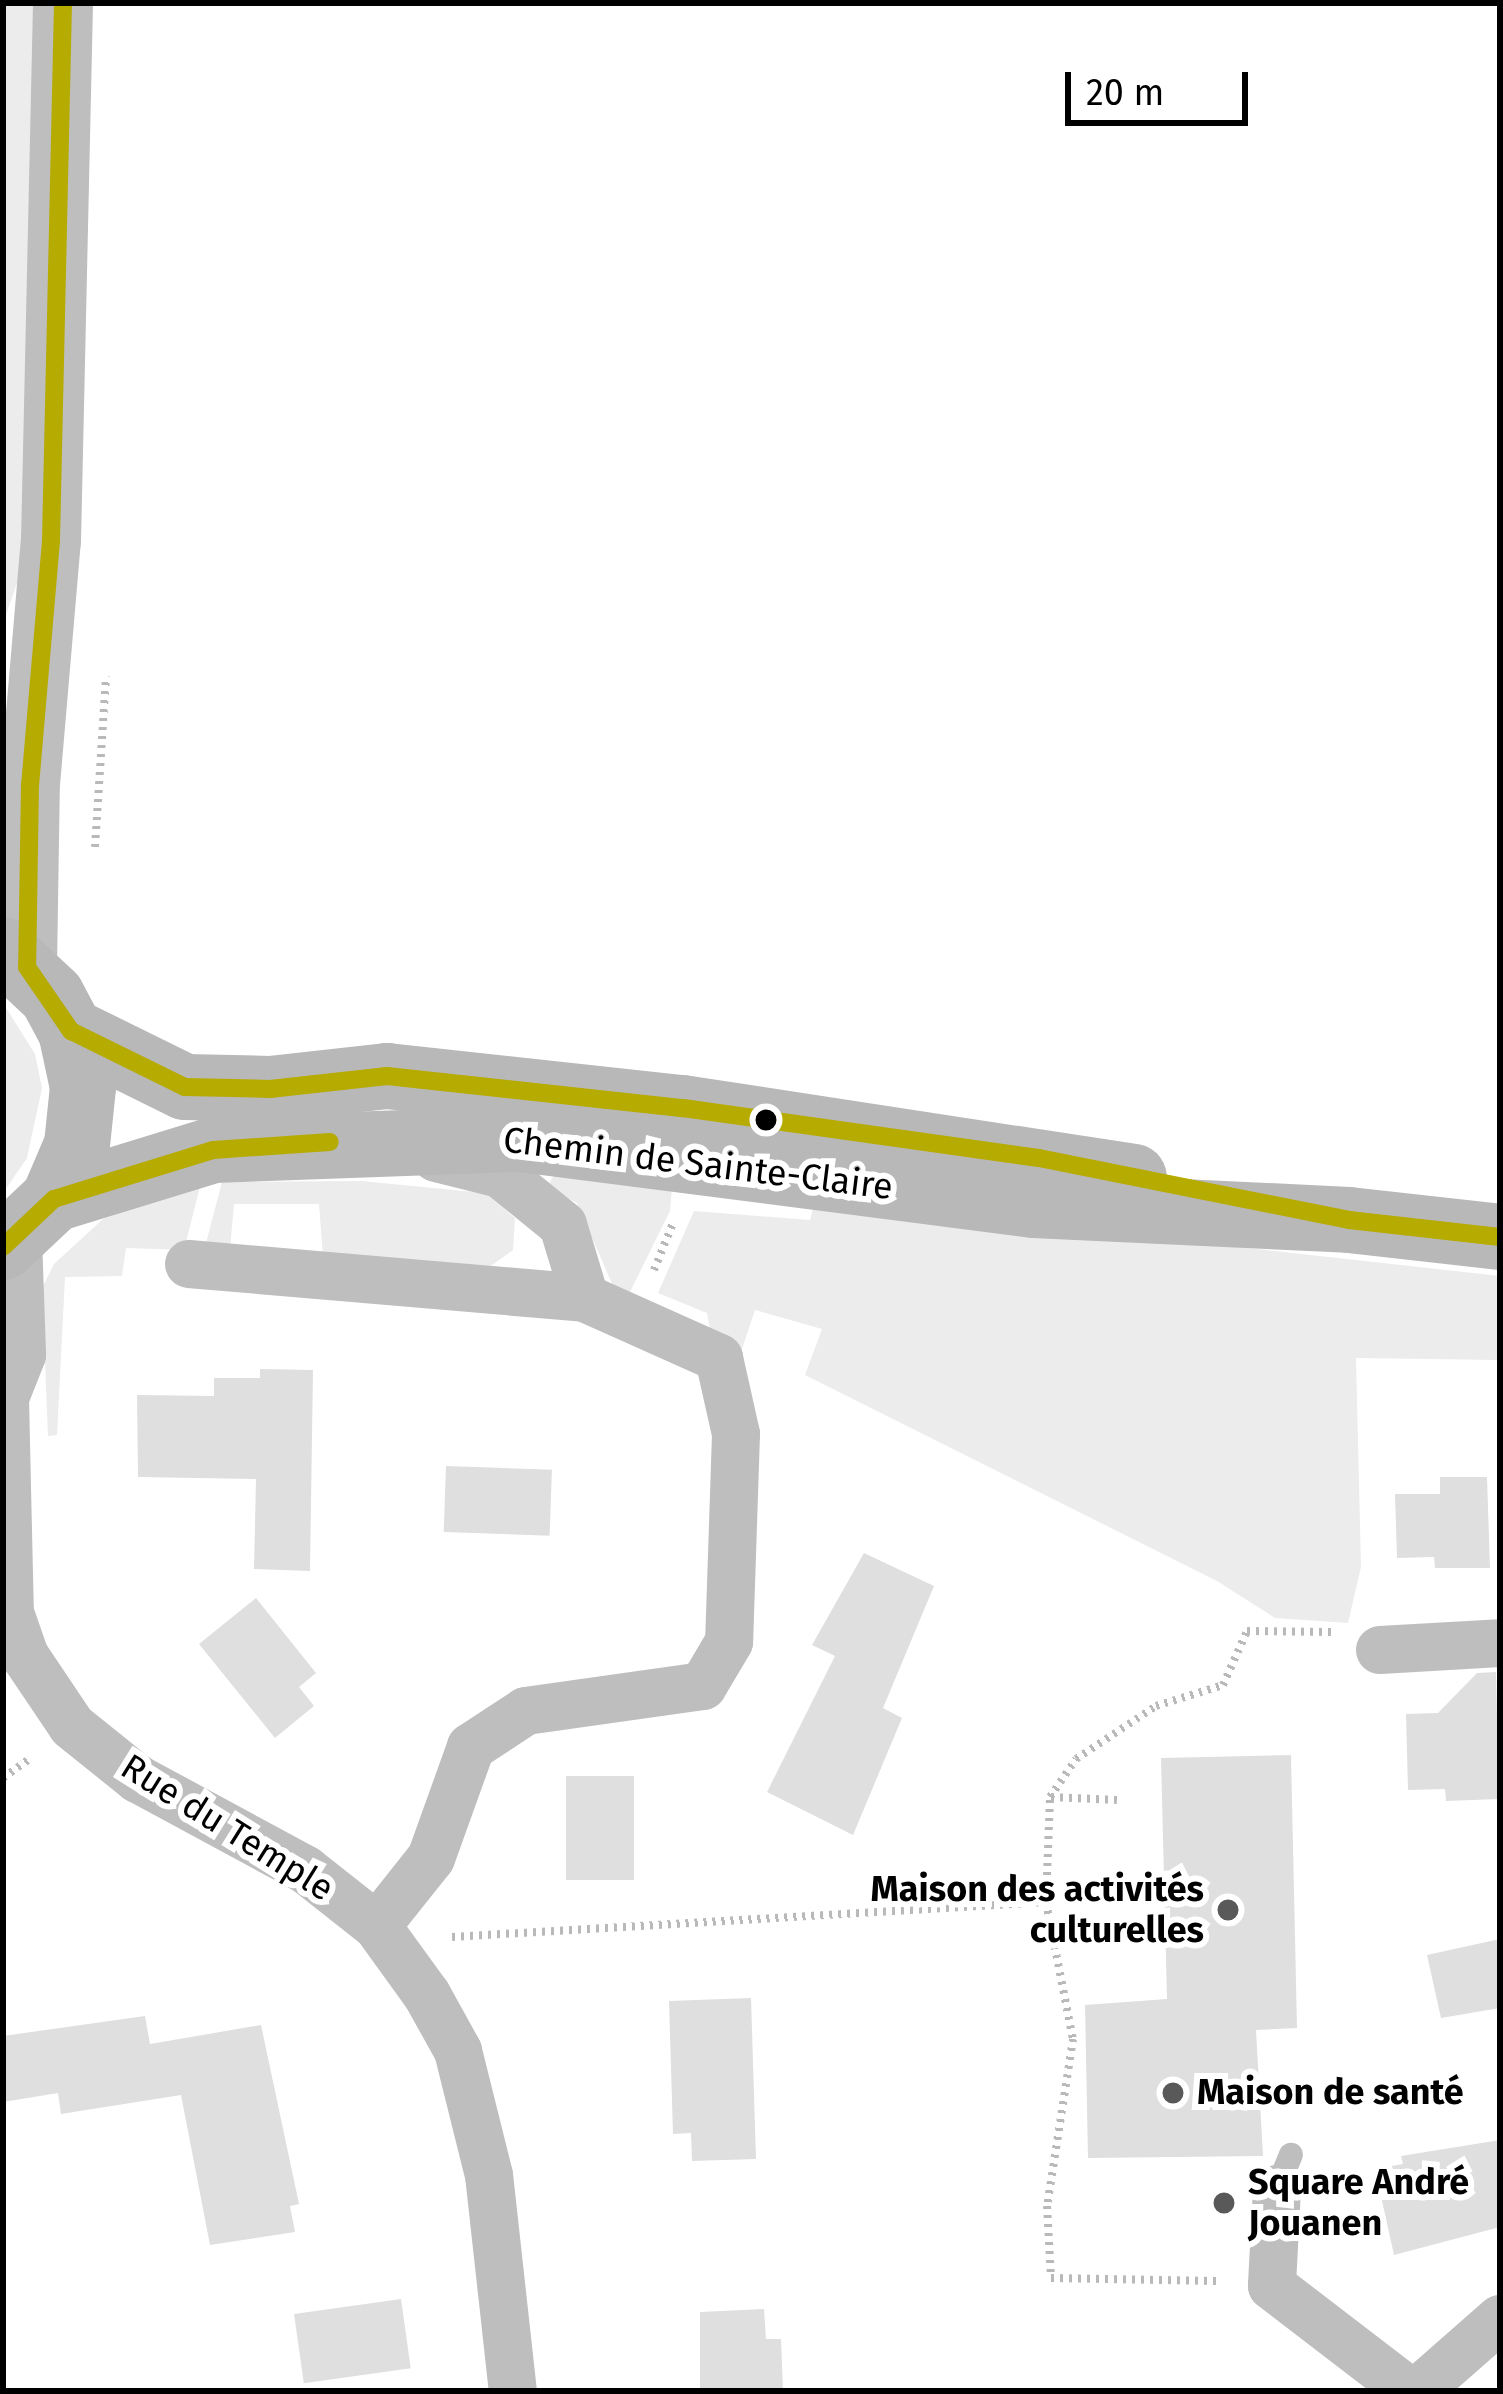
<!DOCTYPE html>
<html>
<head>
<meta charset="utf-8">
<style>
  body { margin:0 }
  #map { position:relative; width:1503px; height:2394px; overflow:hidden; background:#fff; font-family:"Fira Sans",sans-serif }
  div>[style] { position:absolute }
  .green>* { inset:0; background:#ececec }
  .building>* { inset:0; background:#dfdfdf; transform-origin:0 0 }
  .path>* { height:8px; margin-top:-4px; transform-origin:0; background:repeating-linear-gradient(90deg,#b9b9b9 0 3px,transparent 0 9px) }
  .service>* { height:24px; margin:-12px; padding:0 12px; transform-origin:12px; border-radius:12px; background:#bebebe }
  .minor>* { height:48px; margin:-24px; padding:0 24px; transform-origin:24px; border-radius:24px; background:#bebebe }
  .tertiary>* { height:60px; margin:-30px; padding:0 30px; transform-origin:30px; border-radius:30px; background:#bebebe }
  .secondary>* { height:66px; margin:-33px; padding:0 33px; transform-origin:33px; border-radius:33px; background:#b8b8b8 }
  .bus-1>* { height:18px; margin:-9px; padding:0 9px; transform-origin:9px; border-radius:9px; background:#b6ab00 }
  .dots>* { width:33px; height:33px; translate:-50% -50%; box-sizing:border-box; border:6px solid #fff; border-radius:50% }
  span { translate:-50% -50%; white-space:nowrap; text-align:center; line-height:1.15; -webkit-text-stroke:12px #fff; paint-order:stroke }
  .street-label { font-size:36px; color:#000 }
  .poi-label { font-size:36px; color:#000; font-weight:700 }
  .right { translate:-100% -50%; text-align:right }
  .left { translate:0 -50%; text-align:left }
  .frame { position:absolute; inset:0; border:6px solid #000; pointer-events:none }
  .scale { position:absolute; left:1065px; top:72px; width:183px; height:54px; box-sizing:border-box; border:6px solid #000; border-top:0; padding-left:15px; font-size:36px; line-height:42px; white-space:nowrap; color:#000; -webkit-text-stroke:9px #fff; paint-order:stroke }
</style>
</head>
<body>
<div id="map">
  <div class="green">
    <i style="clip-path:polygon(3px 3px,36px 3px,22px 569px,3px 623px)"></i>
    <i style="clip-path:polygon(3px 1003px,35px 1054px,42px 1088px,27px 1158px,3px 1193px)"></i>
    <i style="clip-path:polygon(555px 1173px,672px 1187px,670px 1211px,629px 1294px,613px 1286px,577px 1203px,547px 1187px)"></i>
    <i style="clip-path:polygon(361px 1181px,485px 1193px,515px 1218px,513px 1250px,485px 1270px,323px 1257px,319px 1204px,234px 1204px,230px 1249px,205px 1247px,222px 1182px)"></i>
    <i style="clip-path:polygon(201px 1183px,184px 1250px,126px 1248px,122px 1276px,65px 1277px,57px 1435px,48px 1436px,42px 1288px,54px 1264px,103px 1219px)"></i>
    <i style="clip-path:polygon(815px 1200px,1500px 1276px,1500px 1360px,1356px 1358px,1361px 1567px,1348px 1623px,1275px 1618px,1217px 1581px,805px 1375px,822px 1329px,755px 1310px,741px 1352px,711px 1336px,707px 1313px,658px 1293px,694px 1211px,810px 1220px)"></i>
  </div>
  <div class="building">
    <i style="clip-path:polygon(260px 1369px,313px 1370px,310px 1571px,254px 1569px,256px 1479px,138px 1477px,137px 1395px,214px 1396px,214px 1378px,260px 1378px)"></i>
    <i style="left:446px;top:1466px;width:106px;height:66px;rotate:2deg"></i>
    <i style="clip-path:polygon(1440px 1477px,1487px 1477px,1490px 1568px,1435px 1568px,1434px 1557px,1397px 1558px,1395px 1494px,1440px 1494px)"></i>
    <i style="clip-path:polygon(864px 1553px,934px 1586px,883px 1708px,902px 1718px,853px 1835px,767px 1792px,835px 1656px,812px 1645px)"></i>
    <i style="clip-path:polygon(256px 1598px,316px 1673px,299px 1687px,314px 1706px,275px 1738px,199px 1644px)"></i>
    <i style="clip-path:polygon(1496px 1672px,1499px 1799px,1446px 1801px,1445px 1789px,1408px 1790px,1406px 1714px,1438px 1713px,1477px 1673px)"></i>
    <i style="clip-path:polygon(1291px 1755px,1297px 2028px,1256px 2030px,1263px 2156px,1088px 2158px,1085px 2005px,1167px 1999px,1161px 1758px)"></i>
    <i style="left:566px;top:1776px;width:68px;height:104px"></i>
    <i style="clip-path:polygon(1500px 1939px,1500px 2008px,1441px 2018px,1427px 1955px)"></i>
    <i style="clip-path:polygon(751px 1998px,756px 2159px,692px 2161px,691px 2133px,673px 2134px,669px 2001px)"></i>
    <i style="clip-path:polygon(145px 2016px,150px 2044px,261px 2025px,299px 2204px,290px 2206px,295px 2232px,210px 2245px,181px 2095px,61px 2114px,58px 2093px,3px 2102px,3px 2036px)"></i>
    <i style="clip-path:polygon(1500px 2140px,1500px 2227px,1394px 2255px,1375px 2169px,1403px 2164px,1401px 2156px)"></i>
    <i style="left:401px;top:2299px;width:70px;height:108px;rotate:82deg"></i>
    <i style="clip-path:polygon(764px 2309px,766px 2339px,781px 2339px,783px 2391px,700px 2391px,700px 2312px)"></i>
  </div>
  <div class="path">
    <i style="left:95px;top:847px;width:171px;rotate:-86.3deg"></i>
    <i style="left:654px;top:1270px;width:51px;rotate:-68deg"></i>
    <i style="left:3px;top:1778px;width:32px;rotate:-36deg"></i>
    <i style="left:1051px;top:1797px;width:66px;rotate:2.6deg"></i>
    <i style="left:1046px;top:1902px;width:105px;rotate:-87.8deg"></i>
    <i style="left:1050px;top:1797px;width:46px;rotate:-55.6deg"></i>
    <i style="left:1076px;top:1759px;width:96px;rotate:-33.5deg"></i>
    <i style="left:1156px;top:1706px;width:70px;rotate:-17.4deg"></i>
    <i style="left:1223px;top:1685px;width:59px;rotate:-66deg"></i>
    <i style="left:1247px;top:1631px;width:84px;rotate:0.7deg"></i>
    <i style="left:452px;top:1937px;width:595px;rotate:-3.37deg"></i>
    <i style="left:1046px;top:1902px;width:140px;rotate:78.9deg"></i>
    <i style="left:1073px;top:2039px;width:169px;rotate:98.8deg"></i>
    <i style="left:1047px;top:2206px;width:72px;rotate:86.8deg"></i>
    <i style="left:1051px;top:2278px;width:166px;rotate:1deg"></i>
  </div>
  <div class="service">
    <i style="left:1277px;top:2189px;width:37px;rotate:-68deg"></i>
  </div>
  <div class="minor">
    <i style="left:436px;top:1158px;width:66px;rotate:14deg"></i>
    <i style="left:500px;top:1174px;width:81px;rotate:39deg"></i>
    <i style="left:563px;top:1225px;width:76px;rotate:73.2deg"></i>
    <i style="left:18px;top:1238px;width:117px;rotate:88deg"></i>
    <i style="left:22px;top:1355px;width:46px;rotate:111.6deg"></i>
    <i style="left:5px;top:1398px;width:215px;rotate:88.7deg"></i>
    <i style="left:10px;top:1613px;width:46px;rotate:70.8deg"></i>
    <i style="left:25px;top:1656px;width:84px;rotate:56.1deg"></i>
    <i style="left:72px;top:1726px;width:85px;rotate:38.8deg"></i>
    <i style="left:138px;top:1779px;width:191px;rotate:28.4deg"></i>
    <i style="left:306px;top:1870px;width:90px;rotate:38.3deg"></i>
    <i style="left:377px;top:1926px;width:85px;rotate:54.1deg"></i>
    <i style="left:427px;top:1995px;width:64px;rotate:61deg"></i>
    <i style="left:458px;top:2051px;width:128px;rotate:76deg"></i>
    <i style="left:489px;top:2175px;width:217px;rotate:83.7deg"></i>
    <i style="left:189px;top:1264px;width:397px;rotate:4.9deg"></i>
    <i style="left:585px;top:1298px;width:147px;rotate:24.1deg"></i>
    <i style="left:719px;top:1358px;width:78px;rotate:77.4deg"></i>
    <i style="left:736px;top:1434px;width:208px;rotate:91.9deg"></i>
    <i style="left:729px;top:1642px;width:51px;rotate:120.6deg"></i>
    <i style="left:703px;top:1686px;width:179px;rotate:172deg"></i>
    <i style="left:526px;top:1711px;width:66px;rotate:146.8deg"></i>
    <i style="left:471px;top:1747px;width:118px;rotate:109.8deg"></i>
    <i style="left:431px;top:1858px;width:87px;rotate:128.5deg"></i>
    <i style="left:1380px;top:1650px;width:120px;rotate:-3.3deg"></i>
    <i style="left:1277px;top:2189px;width:97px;rotate:93deg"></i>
    <i style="left:1272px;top:2286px;width:173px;rotate:37.5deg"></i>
    <i style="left:1418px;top:2391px;width:109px;rotate:-41.3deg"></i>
  </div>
  <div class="tertiary">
    <i style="left:27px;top:967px;width:183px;rotate:-89.1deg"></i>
    <i style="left:30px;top:784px;width:244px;rotate:-85.1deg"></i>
    <i style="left:51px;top:541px;width:538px;rotate:-88.72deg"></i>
  </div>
  <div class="secondary">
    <i style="left:3px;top:950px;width:67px;rotate:43.2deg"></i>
    <i style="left:52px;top:996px;width:40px;rotate:62deg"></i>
    <i style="left:71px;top:1031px;width:57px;rotate:77.9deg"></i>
    <i style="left:83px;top:1087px;width:58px;rotate:95.9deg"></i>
    <i style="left:77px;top:1145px;width:59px;rotate:113.1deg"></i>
    <i style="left:54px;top:1199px;width:70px;rotate:136.7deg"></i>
    <i style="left:71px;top:1031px;width:127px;rotate:26.2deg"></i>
    <i style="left:185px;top:1087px;width:85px;rotate:1.3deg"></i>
    <i style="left:270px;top:1089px;width:118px;rotate:-6.3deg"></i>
    <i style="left:387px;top:1076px;width:298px;rotate:6.2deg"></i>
    <i style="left:683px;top:1108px;width:456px;rotate:8.7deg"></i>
    <i style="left:54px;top:1199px;width:166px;rotate:-17.1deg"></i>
    <i style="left:213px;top:1150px;width:307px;rotate:-2.1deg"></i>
    <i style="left:520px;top:1139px;width:518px;rotate:7.32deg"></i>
    <i style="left:1034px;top:1205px;width:315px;rotate:2.7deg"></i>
    <i style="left:1349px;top:1220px;width:152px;rotate:6.4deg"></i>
  </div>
  <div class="bus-1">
    <i style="left:63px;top:3px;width:538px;rotate:91.28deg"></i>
    <i style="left:51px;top:541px;width:244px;rotate:94.9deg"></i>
    <i style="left:30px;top:784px;width:183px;rotate:90.9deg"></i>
    <i style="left:27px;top:967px;width:78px;rotate:55.5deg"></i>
    <i style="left:71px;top:1031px;width:127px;rotate:26.2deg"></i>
    <i style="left:185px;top:1087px;width:85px;rotate:1.3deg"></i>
    <i style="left:270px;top:1089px;width:118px;rotate:-6.3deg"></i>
    <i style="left:387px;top:1076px;width:298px;rotate:6.2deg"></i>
    <i style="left:683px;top:1108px;width:359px;rotate:8deg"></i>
    <i style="left:1039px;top:1158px;width:316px;rotate:11.3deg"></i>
    <i style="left:1349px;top:1220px;width:152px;rotate:6.4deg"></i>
    <i style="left:3px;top:1247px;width:70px;rotate:-43.3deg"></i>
    <i style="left:54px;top:1199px;width:166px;rotate:-17.1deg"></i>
    <i style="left:213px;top:1150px;width:117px;rotate:-3.9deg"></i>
  </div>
  <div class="dots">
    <i style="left:766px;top:1120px;background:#000"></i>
    <i style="left:1228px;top:1910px;background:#595959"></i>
    <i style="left:1173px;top:2093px;background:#595959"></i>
    <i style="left:1224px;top:2203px;background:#595959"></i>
  </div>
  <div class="street-label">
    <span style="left:698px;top:1164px;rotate:7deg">Chemin de Sainte-Claire</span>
    <span style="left:227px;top:1828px;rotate:32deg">Rue du Temple</span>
  </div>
  <div class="poi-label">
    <span class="right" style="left:1204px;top:1910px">Maison des activités<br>culturelles</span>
    <span class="left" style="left:1197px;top:2093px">Maison de santé</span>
    <span class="left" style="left:1248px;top:2203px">Square André<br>Jouanen</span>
  </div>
  <div class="frame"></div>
  <div class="scale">20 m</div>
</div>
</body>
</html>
